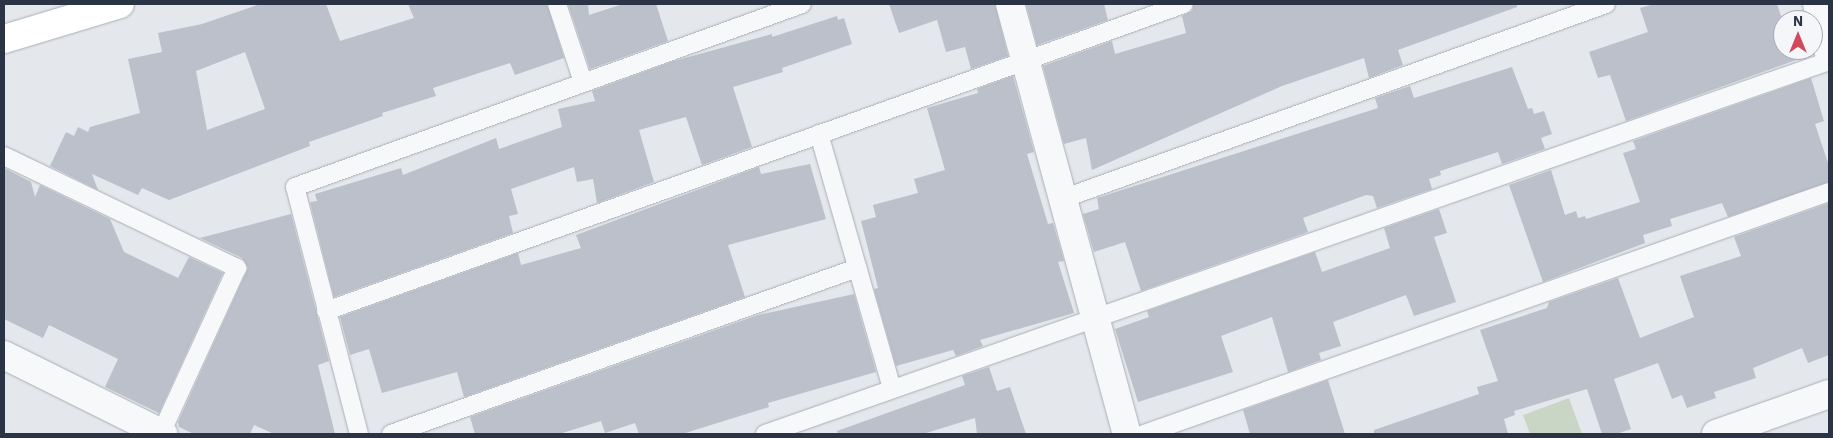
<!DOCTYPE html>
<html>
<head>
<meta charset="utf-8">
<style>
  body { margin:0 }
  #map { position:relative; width:1833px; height:438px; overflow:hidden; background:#e4e7ec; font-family:"IBM Plex Sans",sans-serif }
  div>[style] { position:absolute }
  .green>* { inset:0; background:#c9d6c5 }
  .building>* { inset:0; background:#bbc0ca }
  .roads { filter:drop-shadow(0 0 1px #a9aeb7) drop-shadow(0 0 1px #a9aeb7) }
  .lane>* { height:18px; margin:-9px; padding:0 9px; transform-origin:9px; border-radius:9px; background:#f7f8fa }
  .street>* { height:28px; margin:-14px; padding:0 14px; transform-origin:14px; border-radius:14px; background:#f7f8fa }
  .secondary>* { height:28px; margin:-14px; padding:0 14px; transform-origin:14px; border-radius:14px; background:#fff }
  span { translate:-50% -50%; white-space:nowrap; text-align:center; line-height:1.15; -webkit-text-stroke:4.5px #f4f6f9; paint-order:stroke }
  .frame { position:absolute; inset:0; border:5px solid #2b3445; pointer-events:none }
  .north { position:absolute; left:1773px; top:10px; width:50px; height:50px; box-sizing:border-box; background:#f4f6f9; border:1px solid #a4a8b1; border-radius:50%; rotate:0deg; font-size:14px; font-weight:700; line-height:20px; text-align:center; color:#2b3445 }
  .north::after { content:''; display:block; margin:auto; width:18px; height:22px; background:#d1495b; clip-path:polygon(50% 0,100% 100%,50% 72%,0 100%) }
</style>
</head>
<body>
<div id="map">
  <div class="green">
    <i style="clip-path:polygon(1569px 398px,1582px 434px,1530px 434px,1523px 415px)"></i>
  </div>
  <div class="building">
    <i style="clip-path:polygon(evenodd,260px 4px,326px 4px,340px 41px,414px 18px,408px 4px,547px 4px,564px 58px,515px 75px,510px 63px,433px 88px,436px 96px,382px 113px,383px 116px,309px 142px,310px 146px,169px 200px,142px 188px,138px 195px,92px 174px,98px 190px,50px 166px,66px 132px,74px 136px,78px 127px,88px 132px,90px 127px,140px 113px,128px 59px,162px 52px,158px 33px,202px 24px,260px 4px,245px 52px,265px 109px,207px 130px,196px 71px,245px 52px)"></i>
    <i style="clip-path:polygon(568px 4px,588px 4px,589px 15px,623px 4px,656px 4px,668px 41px,590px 69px)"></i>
    <i style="clip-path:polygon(889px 4px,995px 4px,1008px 56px,971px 69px,965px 47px,946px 52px,937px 20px,899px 33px)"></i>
    <i style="clip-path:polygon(1026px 4px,1104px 4px,1108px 20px,1037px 45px)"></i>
    <i style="clip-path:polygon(1194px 4px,1517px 4px,1517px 7px,1398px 50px,1403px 65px,1369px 78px,1364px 58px,1282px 86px,1092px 170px,1086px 138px,1064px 144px,1043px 66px,1112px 41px,1115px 54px,1186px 33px,1182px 16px,1192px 11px)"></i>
    <i style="clip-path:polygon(1654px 4px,1777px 4px,1781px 16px,1796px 11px,1799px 20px,1783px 20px,1783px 50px,1808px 50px,1810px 55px,1626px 121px,1610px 75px,1598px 78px,1589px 52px,1648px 32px,1640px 8px)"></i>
    <i style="clip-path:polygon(837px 16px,838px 20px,844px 18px,852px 44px,782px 68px,783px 72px,733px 87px,752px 147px,702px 165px,686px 117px,639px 130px,654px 182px,597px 203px,593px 179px,577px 182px,574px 167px,511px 189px,518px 214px,509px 216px,513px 233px,334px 297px,310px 202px,317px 201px,315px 194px,401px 168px,403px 175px,496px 138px,499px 149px,562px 127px,558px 109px,595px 101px,592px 91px,674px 61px,772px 34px,772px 37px)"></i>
    <i style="clip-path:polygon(1512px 67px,1528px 109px,1532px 108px,1534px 114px,1544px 111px,1552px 134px,1541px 138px,1545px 149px,1502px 164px,1498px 152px,1440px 171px,1441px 175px,1429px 179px,1432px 189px,1377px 208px,1373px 196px,1366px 195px,1303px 218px,1308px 232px,1141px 291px,1125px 242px,1094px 252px,1083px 214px,1099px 209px,1097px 198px,1378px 108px,1375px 98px,1410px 86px,1414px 98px)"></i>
    <i style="clip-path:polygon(1013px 76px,1034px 152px,1027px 154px,1048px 224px,1053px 223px,1064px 261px,1058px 262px,1074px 313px,980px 340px,983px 346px,956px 356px,953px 350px,896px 366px,874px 289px,878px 288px,861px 221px,876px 217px,873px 205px,918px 193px,914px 179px,945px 170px,927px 108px,978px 93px,977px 89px)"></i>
    <i style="clip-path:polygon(1811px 78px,1824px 121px,1815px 124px,1829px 166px,1829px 182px,1728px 217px,1722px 203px,1670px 219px,1672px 226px,1643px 235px,1645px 243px,1543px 282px,1509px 185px,1551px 170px,1565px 215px,1576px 211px,1578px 218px,1585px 216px,1586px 219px,1640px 202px,1623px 153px,1636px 149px,1633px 141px)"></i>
    <i style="clip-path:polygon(810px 164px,826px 219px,728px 245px,745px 297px,464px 397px,457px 372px,382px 393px,369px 349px,350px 355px,340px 317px,518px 253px,521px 265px,581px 248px,576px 235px,759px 167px,761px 174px)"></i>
    <i style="clip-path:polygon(4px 168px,31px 182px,35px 197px,40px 185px,110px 219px,124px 252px,178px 278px,189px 257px,223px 273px,159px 413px,105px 387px,118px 359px,49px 325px,43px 338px,4px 319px)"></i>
    <i style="clip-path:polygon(1829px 203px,1829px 355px,1808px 363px,1802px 348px,1753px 368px,1756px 378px,1714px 392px,1716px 398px,1687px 408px,1682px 395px,1672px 399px,1658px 363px,1614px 379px,1631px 429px,1616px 434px,1602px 434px,1587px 389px,1514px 411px,1515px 415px,1504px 419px,1508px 434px,1374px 434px,1374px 430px,1479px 394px,1477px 387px,1498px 381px,1480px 330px,1547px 308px,1549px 302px,1618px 278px,1640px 338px,1694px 317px,1680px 276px,1741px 256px,1734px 237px)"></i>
    <i style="clip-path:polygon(1439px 209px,1447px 233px,1434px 237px,1456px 302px,1414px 316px,1406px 295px,1333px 322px,1341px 346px,1319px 353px,1321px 360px,1288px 372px,1272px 317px,1221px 336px,1233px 372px,1138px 402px,1115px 329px,1149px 317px,1147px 311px,1315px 252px,1322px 272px,1390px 248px,1384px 228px)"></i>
    <i style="clip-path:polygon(291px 214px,329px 361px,318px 365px,335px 434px,274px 434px,254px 425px,250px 434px,194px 434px,179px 427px,178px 422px,248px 268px,242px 258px,200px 238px)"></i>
    <i style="clip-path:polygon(854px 294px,876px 372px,768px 403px,769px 407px,682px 434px,639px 434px,635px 423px,605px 433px,601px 421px,559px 434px,475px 434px,470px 417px,758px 315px)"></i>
    <i style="clip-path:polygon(989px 367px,997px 391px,1010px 387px,1026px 434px,977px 434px,975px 418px,923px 434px,838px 434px,837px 431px,965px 385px,962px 376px)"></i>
    <i style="clip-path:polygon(1328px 380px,1345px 434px,1250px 434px,1243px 410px)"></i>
  </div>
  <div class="roads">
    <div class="lane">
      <i style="left:557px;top:4px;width:82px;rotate:71.6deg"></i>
      <i style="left:819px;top:134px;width:265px;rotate:74deg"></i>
      <i style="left:4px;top:156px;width:259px;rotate:25.7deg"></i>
      <i style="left:237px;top:268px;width:182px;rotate:114.7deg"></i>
      <i style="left:1062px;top:199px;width:578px;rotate:-19.72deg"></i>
      <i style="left:326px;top:311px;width:911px;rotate:-19.69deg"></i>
      <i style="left:359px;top:434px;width:255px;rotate:-104.5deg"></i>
      <i style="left:295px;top:187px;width:539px;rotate:-19.85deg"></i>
      <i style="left:391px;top:434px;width:495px;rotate:-19.6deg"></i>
      <i style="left:765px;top:434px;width:1127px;rotate:-19.32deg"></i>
      <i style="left:1144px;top:434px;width:726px;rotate:-19.46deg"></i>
    </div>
    <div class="street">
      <i style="left:1010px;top:4px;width:446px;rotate:74.8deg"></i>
      <i style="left:1817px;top:4px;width:50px;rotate:76.2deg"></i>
      <i style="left:4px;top:355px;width:178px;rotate:26.4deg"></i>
      <i style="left:1716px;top:434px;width:120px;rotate:-19.5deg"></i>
    </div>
    <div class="secondary">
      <i style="left:4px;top:39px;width:121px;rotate:-16.8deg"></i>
    </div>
  </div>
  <div class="frame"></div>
  <div class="north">N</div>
</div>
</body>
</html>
